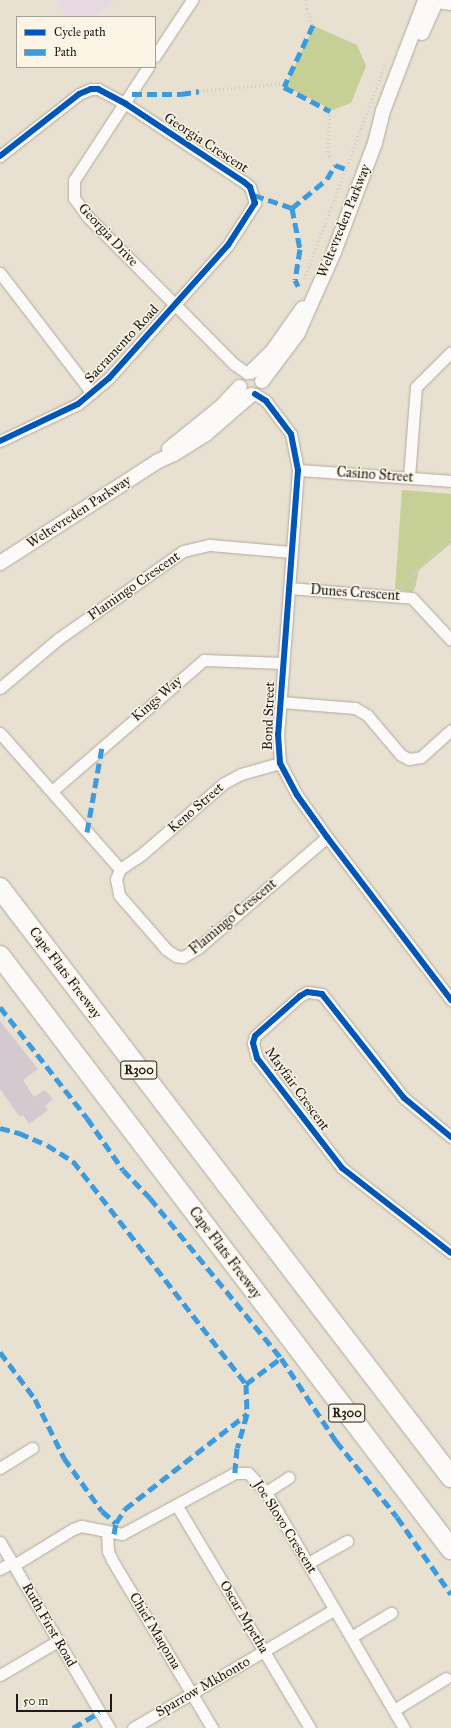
<!DOCTYPE html>
<html>
<head>
<meta charset="utf-8">
<style>
  body { margin:0 }
  #map { position:relative; width:451px; height:1728px; overflow:hidden; background:#e8e0d0; font-family:"IM FELL Great Primer",serif }
  div>[style] { position:absolute }
  .built>* { inset:0; background:#e6d9e2 }
  .green>* { inset:0; background:#c5cf96 }
  .building>* { inset:0; background:#d3c9cf }
  .path>* { height:2.5px; margin-top:-1.25px; transform-origin:0; background:repeating-linear-gradient(90deg,#d0ceca 0 1px,transparent 0 4px) }
  .roads { filter:drop-shadow(0 0 1px #afaaa0) drop-shadow(0 0 1px #afaaa0) }
  .minor>* { height:11px; margin:-5.5px; padding:0 5.5px; transform-origin:5.5px; border-radius:5.5px; background:#fcfaf8 }
  .tertiary>* { height:14px; margin:-7px; padding:0 7px; transform-origin:7px; border-radius:7px; background:#fcfaf8 }
  .motorway>* { height:20px; margin:-10px; padding:0 10px; transform-origin:10px; border-radius:10px; background:#fcfaf8 }
  .quiet>* { height:5px; margin-top:-2.5px; transform-origin:0; background:repeating-linear-gradient(90deg,#3c9bdf 0 10px,transparent 0 15px) }
  .cycleway>* { height:6px; margin:-3px; padding:0 3px; transform-origin:3px; border-radius:3px; background:#0057b8 }
  span { translate:-50% -50%; white-space:nowrap; text-align:center; line-height:1.15; -webkit-text-stroke:3px #fcf5e5; paint-order:stroke }
  .shield-label span { padding:1px 3px; background:#fcf5e5; border:1px solid; border-radius:3px; -webkit-text-stroke-width:0 }
  .shield-label { font-size:13px; color:#1c1c1c; font-weight:700 }
  .street-label { font-size:14px; color:#1c1c1c }
  .legend { position:absolute; left:16px; top:16px; width:140px; height:52px; box-sizing:border-box; background:#fcf5e5; border:1px solid #a29e95; margin:0; padding:5px 7px; list-style:none; font-size:12px; color:#1c1c1c }
  .legend li { display:flex; align-items:center; gap:8px; height:20px }
  .legend b { width:20px; border:1px solid #a29e95 }
  .scale { position:absolute; left:16px; top:1694px; width:96px; height:18px; box-sizing:border-box; border:2px solid #1c1c1c; border-top:0; padding-left:5px; font-size:12px; line-height:14px; white-space:nowrap; color:#1c1c1c; -webkit-text-stroke:3px #fcf5e5; paint-order:stroke }
</style>
</head>
<body>
<div id="map">
  <div class="built">
    <i style="clip-path:polygon(54px 0,116px 0,94px 17px,68px 17px)"></i>
  </div>
  <div class="green">
    <i style="clip-path:polygon(314px 26px,357px 45px,366px 66px,351px 103px,332px 110px,285px 86px)"></i>
    <i style="clip-path:polygon(402px 490px,451px 494px,451px 543px,419px 570px,415px 588px,412px 592px,395px 589px)"></i>
  </div>
  <div class="building">
    <i style="clip-path:polygon(0 1021px,38px 1069px,23px 1080px,34px 1097px,45px 1090px,53px 1099px,45px 1106px,48px 1110px,29px 1124px,23px 1115px,20px 1117px,0 1089px)"></i>
  </div>
  <div class="path">
    <i style="left:306px;top:0;width:9px;rotate:84deg"></i>
    <i style="left:307px;top:9px;width:17px;rotate:69deg"></i>
    <i style="left:199px;top:91px;width:87px;rotate:-5.3deg"></i>
    <i style="left:330px;top:111px;width:41px;rotate:92.8deg"></i>
    <i style="left:328px;top:152px;width:7px;rotate:63deg"></i>
    <i style="left:304px;top:279px;width:229px;rotate:-69.3deg"></i>
    <i style="left:401px;top:586px;width:70px;rotate:-44.4deg"></i>
    <i style="left:413px;top:587px;width:17px;rotate:-80deg"></i>
  </div>
  <div class="roads">
    <div class="minor">
      <i style="left:443px;top:3px;width:8px;rotate:7deg"></i>
      <i style="left:155px;top:56px;width:67px;rotate:-56.5deg"></i>
      <i style="left:148px;top:67px;width:135px;rotate:123.2deg"></i>
      <i style="left:74px;top:180px;width:18px;rotate:90deg"></i>
      <i style="left:74px;top:198px;width:22px;rotate:54deg"></i>
      <i style="left:87px;top:216px;width:209px;rotate:45.2deg"></i>
      <i style="left:234px;top:364px;width:16px;rotate:35deg"></i>
      <i style="left:0;top:156px;width:100px;rotate:-38.1deg"></i>
      <i style="left:79px;top:94px;width:13px;rotate:-23deg"></i>
      <i style="left:91px;top:89px;width:7px"></i>
      <i style="left:98px;top:89px;width:32px;rotate:28deg"></i>
      <i style="left:126px;top:104px;width:141px;rotate:33.5deg"></i>
      <i style="left:244px;top:182px;width:8px;rotate:40deg"></i>
      <i style="left:250px;top:187px;width:17px;rotate:73deg"></i>
      <i style="left:255px;top:203px;width:50px;rotate:122.7deg"></i>
      <i style="left:228px;top:245px;width:178px;rotate:131.8deg"></i>
      <i style="left:109px;top:378px;width:40px;rotate:140deg"></i>
      <i style="left:78px;top:404px;width:86px;rotate:154.6deg"></i>
      <i style="left:0;top:273px;width:151px;rotate:52.5deg"></i>
      <i style="left:255px;top:394px;width:13px;rotate:32deg"></i>
      <i style="left:266px;top:401px;width:41px;rotate:52.9deg"></i>
      <i style="left:291px;top:434px;width:37px;rotate:79deg"></i>
      <i style="left:298px;top:470px;width:265px;rotate:94.3deg"></i>
      <i style="left:278px;top:734px;width:29px;rotate:86deg"></i>
      <i style="left:280px;top:763px;width:36px;rotate:62deg"></i>
      <i style="left:297px;top:795px;width:52px;rotate:54.5deg"></i>
      <i style="left:327px;top:837px;width:205px;rotate:52.7deg"></i>
      <i style="left:298px;top:470px;width:153px;rotate:4.1deg"></i>
      <i style="left:409px;top:477px;width:90px;rotate:-85.6deg"></i>
      <i style="left:416px;top:387px;width:49px;rotate:-45deg"></i>
      <i style="left:289px;top:588px;width:123px;rotate:4.6deg"></i>
      <i style="left:412px;top:598px;width:57px;rotate:47.1deg"></i>
      <i style="left:0;top:688px;width:76px;rotate:-40.2deg"></i>
      <i style="left:58px;top:639px;width:153px;rotate:-35.1deg"></i>
      <i style="left:183px;top:551px;width:28px;rotate:-13deg"></i>
      <i style="left:210px;top:545px;width:81px;rotate:4.9deg"></i>
      <i style="left:281px;top:702px;width:74px;rotate:4.6deg"></i>
      <i style="left:355px;top:708px;width:14px;rotate:30deg"></i>
      <i style="left:367px;top:715px;width:52px;rotate:49.6deg"></i>
      <i style="left:401px;top:755px;width:9px;rotate:27deg"></i>
      <i style="left:409px;top:759px;width:12px;rotate:-9deg"></i>
      <i style="left:421px;top:757px;width:40px;rotate:-42deg"></i>
      <i style="left:0;top:733px;width:181px;rotate:48.6deg"></i>
      <i style="left:120px;top:869px;width:11px;rotate:112deg"></i>
      <i style="left:116px;top:879px;width:16px;rotate:79deg"></i>
      <i style="left:119px;top:895px;width:73px;rotate:48.9deg"></i>
      <i style="left:167px;top:950px;width:11px;rotate:34deg"></i>
      <i style="left:176px;top:956px;width:7px;rotate:8deg"></i>
      <i style="left:183px;top:957px;width:17px;rotate:-31deg"></i>
      <i style="left:198px;top:948px;width:170px;rotate:-40.7deg"></i>
      <i style="left:52px;top:791px;width:201px;rotate:-40.8deg"></i>
      <i style="left:204px;top:660px;width:79px;rotate:2.2deg"></i>
      <i style="left:120px;top:869px;width:27px;rotate:-34deg"></i>
      <i style="left:142px;top:854px;width:108px;rotate:-40.9deg"></i>
      <i style="left:224px;top:783px;width:19px;rotate:-28deg"></i>
      <i style="left:241px;top:774px;width:41px;rotate:-15.8deg"></i>
      <i style="left:451px;top:1137px;width:61px;rotate:-140.3deg"></i>
      <i style="left:404px;top:1098px;width:132px;rotate:-128.3deg"></i>
      <i style="left:322px;top:994px;width:15px;rotate:-172deg"></i>
      <i style="left:307px;top:992px;width:8px;rotate:150deg"></i>
      <i style="left:300px;top:996px;width:60px;rotate:138.4deg"></i>
      <i style="left:255px;top:1036px;width:7px;rotate:106deg"></i>
      <i style="left:253px;top:1043px;width:16px;rotate:75deg"></i>
      <i style="left:257px;top:1058px;width:139px;rotate:52.3deg"></i>
      <i style="left:342px;top:1168px;width:138px;rotate:37.9deg"></i>
      <i style="left:0;top:1468px;width:38px;rotate:-32deg"></i>
      <i style="left:266px;top:1492px;width:27px;rotate:-33deg"></i>
      <i style="left:177px;top:1506px;width:259px;rotate:59.1deg"></i>
      <i style="left:107px;top:1532px;width:19px;rotate:87deg"></i>
      <i style="left:108px;top:1551px;width:10px;rotate:66deg"></i>
      <i style="left:112px;top:1560px;width:196px;rotate:59.2deg"></i>
      <i style="left:0;top:1542px;width:216px;rotate:59.6deg"></i>
      <i style="left:308px;top:1563px;width:45px;rotate:-29.4deg"></i>
      <i style="left:14px;top:1565px;width:69px;rotate:-31.4deg"></i>
      <i style="left:73px;top:1529px;width:9px;rotate:-21deg"></i>
      <i style="left:81px;top:1526px;width:42px;rotate:11deg"></i>
      <i style="left:122px;top:1534px;width:128px;rotate:-28.4deg"></i>
      <i style="left:235px;top:1473px;width:13px"></i>
      <i style="left:248px;top:1473px;width:26px;rotate:47deg"></i>
      <i style="left:266px;top:1492px;width:273px;rotate:59.7deg"></i>
      <i style="left:0;top:1569px;width:14px;rotate:-30deg"></i>
      <i style="left:351px;top:1637px;width:47px;rotate:-31deg"></i>
      <i style="left:0;top:1675px;width:67px;rotate:-30.4deg"></i>
      <i style="left:394px;top:1710px;width:61px;rotate:-31.6deg"></i>
      <i style="left:133px;top:1728px;width:234px;rotate:-30.5deg"></i>
    </div>
    <div class="tertiary">
      <i style="left:422px;top:33px;width:30px;rotate:-66deg"></i>
      <i style="left:251px;top:372px;width:28px;rotate:-44deg"></i>
      <i style="left:271px;top:353px;width:55px;rotate:-54.6deg"></i>
      <i style="left:262px;top:381px;width:60px;rotate:-53.1deg"></i>
      <i style="left:298px;top:333px;width:89px;rotate:-66deg"></i>
      <i style="left:334px;top:252px;width:116px;rotate:-69.4deg"></i>
      <i style="left:375px;top:143px;width:33px;rotate:-76deg"></i>
      <i style="left:383px;top:111px;width:118px;rotate:-69.1deg"></i>
      <i style="left:169px;top:449px;width:68px;rotate:-39.1deg"></i>
      <i style="left:222px;top:406px;width:26px;rotate:-47deg"></i>
      <i style="left:0;top:563px;width:188px;rotate:-32.8deg"></i>
      <i style="left:158px;top:461px;width:17px;rotate:-24deg"></i>
      <i style="left:174px;top:454px;width:38px;rotate:-32deg"></i>
      <i style="left:206px;top:434px;width:60px;rotate:-40.9deg"></i>
    </div>
    <div class="motorway">
      <i style="left:0;top:888px;width:742px;rotate:52.56deg"></i>
      <i style="left:0;top:956px;width:745px;rotate:52.75deg"></i>
    </div>
  </div>
  <div class="quiet">
    <i style="left:313px;top:25px;width:68px;rotate:115.1deg"></i>
    <i style="left:284px;top:87px;width:52px;rotate:27.6deg"></i>
    <i style="left:132px;top:94px;width:49px"></i>
    <i style="left:181px;top:94px;width:18px;rotate:-9deg"></i>
    <i style="left:254px;top:195px;width:40px;rotate:18.9deg"></i>
    <i style="left:292px;top:208px;width:45px;rotate:-39.6deg"></i>
    <i style="left:327px;top:179px;width:16px;rotate:-60deg"></i>
    <i style="left:335px;top:165px;width:12px;rotate:20deg"></i>
    <i style="left:292px;top:208px;width:42px;rotate:79deg"></i>
    <i style="left:300px;top:249px;width:31px;rotate:99deg"></i>
    <i style="left:295px;top:280px;width:7px;rotate:63deg"></i>
    <i style="left:87px;top:832px;width:86px;rotate:-80deg"></i>
    <i style="left:0;top:1007px;width:141px;rotate:51.9deg"></i>
    <i style="left:87px;top:1118px;width:63px;rotate:55.3deg"></i>
    <i style="left:123px;top:1170px;width:39px;rotate:46deg"></i>
    <i style="left:150px;top:1198px;width:207px;rotate:50.7deg"></i>
    <i style="left:0;top:1128px;width:20px;rotate:15deg"></i>
    <i style="left:19px;top:1133px;width:30px;rotate:23deg"></i>
    <i style="left:47px;top:1145px;width:31px;rotate:32deg"></i>
    <i style="left:73px;top:1161px;width:282px;rotate:52.2deg"></i>
    <i style="left:246px;top:1384px;width:30px;rotate:88deg"></i>
    <i style="left:247px;top:1414px;width:35px;rotate:106deg"></i>
    <i style="left:237px;top:1448px;width:25px;rotate:95deg"></i>
    <i style="left:0;top:1352px;width:59px;rotate:53.3deg"></i>
    <i style="left:35px;top:1399px;width:66px;rotate:63.8deg"></i>
    <i style="left:64px;top:1458px;width:65px;rotate:54.4deg"></i>
    <i style="left:102px;top:1511px;width:18px;rotate:41deg"></i>
    <i style="left:246px;top:1384px;width:44px;rotate:-36.6deg"></i>
    <i style="left:281px;top:1358px;width:100px;rotate:56.5deg"></i>
    <i style="left:336px;top:1441px;width:97px;rotate:51.2deg"></i>
    <i style="left:397px;top:1517px;width:94px;rotate:55deg"></i>
    <i style="left:114px;top:1534px;width:11px;rotate:-80deg"></i>
    <i style="left:116px;top:1523px;width:17px;rotate:-57deg"></i>
    <i style="left:125px;top:1509px;width:155px;rotate:-37.9deg"></i>
    <i style="left:73px;top:1728px;width:31px;rotate:-31deg"></i>
  </div>
  <div class="cycleway">
    <i style="left:0;top:156px;width:100px;rotate:-38.1deg"></i>
    <i style="left:79px;top:94px;width:13px;rotate:-23deg"></i>
    <i style="left:91px;top:89px;width:7px"></i>
    <i style="left:98px;top:89px;width:32px;rotate:28deg"></i>
    <i style="left:126px;top:104px;width:141px;rotate:33.5deg"></i>
    <i style="left:244px;top:182px;width:8px;rotate:40deg"></i>
    <i style="left:250px;top:187px;width:17px;rotate:73deg"></i>
    <i style="left:255px;top:203px;width:50px;rotate:122.7deg"></i>
    <i style="left:228px;top:245px;width:178px;rotate:131.8deg"></i>
    <i style="left:109px;top:378px;width:40px;rotate:140deg"></i>
    <i style="left:78px;top:404px;width:86px;rotate:154.6deg"></i>
    <i style="left:255px;top:394px;width:13px;rotate:32deg"></i>
    <i style="left:266px;top:401px;width:41px;rotate:52.9deg"></i>
    <i style="left:291px;top:434px;width:37px;rotate:79deg"></i>
    <i style="left:298px;top:470px;width:265px;rotate:94.3deg"></i>
    <i style="left:278px;top:734px;width:29px;rotate:86deg"></i>
    <i style="left:280px;top:763px;width:36px;rotate:62deg"></i>
    <i style="left:297px;top:795px;width:52px;rotate:54.5deg"></i>
    <i style="left:327px;top:837px;width:205px;rotate:52.7deg"></i>
    <i style="left:451px;top:1137px;width:61px;rotate:-140.3deg"></i>
    <i style="left:404px;top:1098px;width:132px;rotate:-128.3deg"></i>
    <i style="left:322px;top:994px;width:15px;rotate:-172deg"></i>
    <i style="left:307px;top:992px;width:8px;rotate:150deg"></i>
    <i style="left:300px;top:996px;width:60px;rotate:138.4deg"></i>
    <i style="left:255px;top:1036px;width:7px;rotate:106deg"></i>
    <i style="left:253px;top:1043px;width:16px;rotate:75deg"></i>
    <i style="left:257px;top:1058px;width:139px;rotate:52.3deg"></i>
    <i style="left:342px;top:1168px;width:138px;rotate:37.9deg"></i>
  </div>
  <div class="shield-label">
    <span style="left:139px;top:1070px">R300</span>
    <span style="left:347px;top:1413px">R300</span>
  </div>
  <div class="street-label">
    <span style="left:206px;top:143px;rotate:33deg">Georgia Crescent</span>
    <span style="left:344px;top:221px;rotate:-68deg">Weltevreden Parkway</span>
    <span style="left:108px;top:235px;rotate:47deg">Georgia Drive</span>
    <span style="left:122px;top:344px;rotate:-47deg">Sacramento Road</span>
    <span style="left:375px;top:475px;rotate:4deg">Casino Street</span>
    <span style="left:79px;top:512px;rotate:-33deg">Weltevreden Parkway</span>
    <span style="left:134px;top:586px;rotate:-35deg">Flamingo Crescent</span>
    <span style="left:355px;top:593px;rotate:4deg">Dunes Crescent</span>
    <span style="left:157px;top:699px;rotate:-41deg">Kings Way</span>
    <span style="left:269px;top:716px;rotate:-88deg">Bond Street</span>
    <span style="left:196px;top:808px;rotate:-41deg">Keno Street</span>
    <span style="left:233px;top:917px;rotate:-40deg">Flamingo Crescent</span>
    <span style="left:65px;top:973px;rotate:53deg">Cape Flats Freeway</span>
    <span style="left:297px;top:1089px;rotate:54deg">Mayfair Crescent</span>
    <span style="left:225px;top:1253px;rotate:53deg">Cape Flats Freeway</span>
    <span style="left:285px;top:1527px;rotate:58deg">Joe Slovo Crescent</span>
    <span style="left:244px;top:1617px;rotate:59deg">Oscar Mpetha</span>
    <span style="left:49px;top:1625px;rotate:60deg">Ruth First Road</span>
    <span style="left:155px;top:1631px;rotate:59deg">Chief Maqoma</span>
    <span style="left:203px;top:1687px;rotate:-30deg">Sparrow Mkhonto</span>
  </div>
  <ul class="legend">
  <li><b style="height:5px;background:#0057b8"></b>Cycle path</li>
  <li><b style="height:5px;background:#3c9bdf"></b>Path</li>
  </ul>
  <div class="scale">50 m</div>
</div>
</body>
</html>
